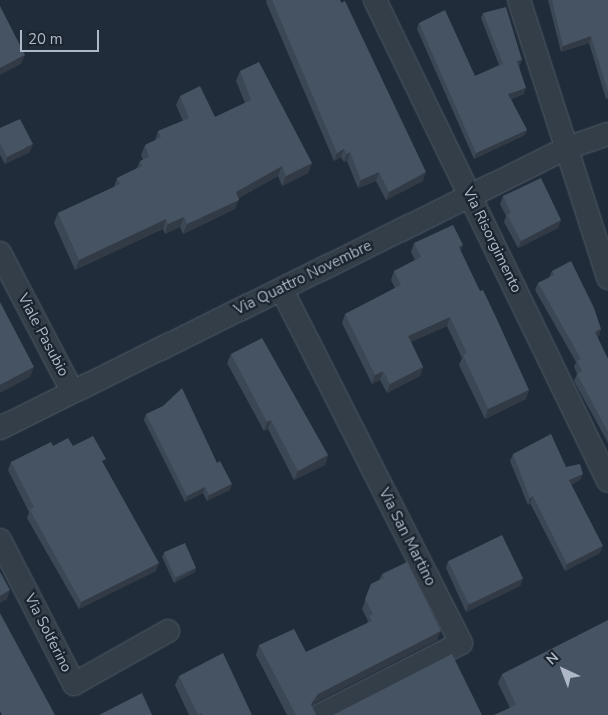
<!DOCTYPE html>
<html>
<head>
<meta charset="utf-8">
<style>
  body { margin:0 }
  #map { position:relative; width:608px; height:715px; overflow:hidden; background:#202c39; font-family:"Nunito Sans",sans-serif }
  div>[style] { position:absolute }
  .roads { filter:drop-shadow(0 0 1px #525b67) drop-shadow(0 0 1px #525b67) }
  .minor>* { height:22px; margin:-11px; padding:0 11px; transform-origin:11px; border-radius:11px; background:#343e49 }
  .wall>* { inset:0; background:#3c4755 }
  .shaded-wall>* { inset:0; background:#313a45 }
  .building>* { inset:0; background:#465363; transform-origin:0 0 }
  span { translate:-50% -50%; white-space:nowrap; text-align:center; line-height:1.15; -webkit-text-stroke:4.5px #1a232e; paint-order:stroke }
  .street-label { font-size:15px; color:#afb8c6 }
  .north { position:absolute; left:538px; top:645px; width:50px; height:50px; -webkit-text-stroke:4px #1a232e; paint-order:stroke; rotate:317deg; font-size:14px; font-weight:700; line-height:20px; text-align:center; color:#afb8c6 }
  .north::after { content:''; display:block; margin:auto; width:18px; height:22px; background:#afb8c6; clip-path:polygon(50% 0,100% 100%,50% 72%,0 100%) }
  .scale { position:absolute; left:20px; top:30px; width:79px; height:22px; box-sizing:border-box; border:2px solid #afb8c6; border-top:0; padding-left:6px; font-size:15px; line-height:18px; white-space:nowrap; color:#afb8c6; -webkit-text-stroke:4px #1a232e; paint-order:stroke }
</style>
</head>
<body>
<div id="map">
  <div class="roads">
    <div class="minor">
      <i style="left:375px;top:0;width:534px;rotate:64.15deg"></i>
      <i style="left:519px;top:0;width:292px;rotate:72.2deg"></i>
      <i style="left:0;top:253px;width:156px;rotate:62.4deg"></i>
      <i style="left:282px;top:290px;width:396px;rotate:63.1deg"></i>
      <i style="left:461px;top:643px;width:158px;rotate:152.9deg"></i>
      <i style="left:0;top:428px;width:632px;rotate:-26.28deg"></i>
      <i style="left:567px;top:148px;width:43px;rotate:-18.9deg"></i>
      <i style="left:0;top:540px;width:162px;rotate:62.8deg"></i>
      <i style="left:74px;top:684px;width:108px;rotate:-29.4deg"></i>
    </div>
  </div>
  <div class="wall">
    <i style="clip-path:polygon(267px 0,340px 0,423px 181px,386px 200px,376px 181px,358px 188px,347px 161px,344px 162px,341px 157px,334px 161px,266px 2px)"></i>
    <i style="clip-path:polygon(548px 0,608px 0,608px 98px,606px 99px,589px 43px,561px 52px)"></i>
    <i style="clip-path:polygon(483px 13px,520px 65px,519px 66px,524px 94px,511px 99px,527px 130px,525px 135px,474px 159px,417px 29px,419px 23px,475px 76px,499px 65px,481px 18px)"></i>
    <i style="clip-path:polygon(240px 71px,312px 163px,308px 173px,282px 186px,278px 176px,239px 198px,235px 209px,183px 234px,180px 227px,165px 234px,163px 229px,75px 270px,54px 223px,58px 213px,114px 187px,117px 178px,137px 168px,140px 161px,143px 160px,141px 155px,145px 145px,155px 141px,158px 131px,183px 121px,176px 105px,180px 96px,215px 117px,245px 103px,236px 81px)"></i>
    <i style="clip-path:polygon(0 128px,30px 152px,5px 164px,0 155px)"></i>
    <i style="clip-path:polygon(503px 196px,561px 220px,558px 228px,518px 248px,504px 222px,506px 216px,500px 204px)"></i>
    <i style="clip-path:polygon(414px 243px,461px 252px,526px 399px,485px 419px,459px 365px,462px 358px,447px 326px,411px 342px,423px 367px,420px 376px,387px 393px,380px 380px,372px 384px,342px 323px,345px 314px,395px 288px,391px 280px,394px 271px,415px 260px,411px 252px)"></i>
    <i style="clip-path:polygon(552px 271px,599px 336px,597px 337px,608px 359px,608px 443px,574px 381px,577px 374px,574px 367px,576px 362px,535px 290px,538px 283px,549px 278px)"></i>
    <i style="clip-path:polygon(231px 354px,328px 455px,325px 465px,294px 480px,268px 429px,264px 431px,227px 363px)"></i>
    <i style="clip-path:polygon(146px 414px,230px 490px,207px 501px,203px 493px,185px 502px,144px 420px)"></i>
    <i style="clip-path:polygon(53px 446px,73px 446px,104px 465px,156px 571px,79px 609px,27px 518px,29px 512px,8px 470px,11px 462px)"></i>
    <i style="clip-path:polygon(513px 454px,566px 467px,583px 474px,580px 480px,571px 485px,600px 553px,565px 571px,530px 503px,528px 505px,510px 461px)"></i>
    <i style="clip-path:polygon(164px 553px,196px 568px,195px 572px,174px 583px,162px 557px)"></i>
    <i style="clip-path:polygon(448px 561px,523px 578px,520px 586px,466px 612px,446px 568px)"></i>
    <i style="clip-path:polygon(382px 574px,437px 640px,314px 703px,312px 707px,316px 715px,287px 715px,256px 655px,259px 645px,306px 652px,367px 623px,368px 621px,362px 609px,371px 584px,379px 580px)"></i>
    <i style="clip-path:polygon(502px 674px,608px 715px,510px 708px,498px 683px)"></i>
    <i style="clip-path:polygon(179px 676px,252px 715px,189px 715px,175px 685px)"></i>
  </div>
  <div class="shaded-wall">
    <i style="clip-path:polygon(591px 36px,589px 43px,561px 52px,563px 46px)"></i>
    <i style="clip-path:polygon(25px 55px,21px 64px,0 75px,0 68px)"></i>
    <i style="clip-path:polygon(522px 60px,520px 65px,515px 67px,517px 61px)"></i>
    <i style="clip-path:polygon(526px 88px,524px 94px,506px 100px,508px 94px)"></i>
    <i style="clip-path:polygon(527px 130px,525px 135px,474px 159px,476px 153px)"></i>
    <i style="clip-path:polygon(33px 144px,30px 152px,5px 164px,7px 157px)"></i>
    <i style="clip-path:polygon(344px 149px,341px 157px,334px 161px,337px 153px)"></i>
    <i style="clip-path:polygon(350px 152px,347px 161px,344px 162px,347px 154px)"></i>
    <i style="clip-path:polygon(312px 163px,308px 173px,282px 186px,286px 176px)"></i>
    <i style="clip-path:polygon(282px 166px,278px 176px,233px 201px,236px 192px)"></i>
    <i style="clip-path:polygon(379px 172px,376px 181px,358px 188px,361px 180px)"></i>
    <i style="clip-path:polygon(426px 172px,423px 181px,386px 200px,389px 192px)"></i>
    <i style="clip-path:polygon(239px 200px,235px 209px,183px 234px,187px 224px)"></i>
    <i style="clip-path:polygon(184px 217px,180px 227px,165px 234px,168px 224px)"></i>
    <i style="clip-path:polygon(166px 219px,163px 229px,75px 270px,79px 260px)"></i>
    <i style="clip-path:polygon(561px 220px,558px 228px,518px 248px,521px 241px)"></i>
    <i style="clip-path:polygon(463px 245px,460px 254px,459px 247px)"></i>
    <i style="clip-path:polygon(450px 317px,447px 326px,404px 345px,408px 336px)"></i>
    <i style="clip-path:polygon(601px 329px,599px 336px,593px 339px,595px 332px)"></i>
    <i style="clip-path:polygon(34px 367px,30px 377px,0 393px,0 385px)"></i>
    <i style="clip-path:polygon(423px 367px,420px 376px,387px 393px,390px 384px)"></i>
    <i style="clip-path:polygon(383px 371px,380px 380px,372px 384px,375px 375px)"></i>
    <i style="clip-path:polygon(529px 390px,526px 399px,485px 419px,488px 409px)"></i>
    <i style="clip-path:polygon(271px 420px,268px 429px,264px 431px,267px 422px)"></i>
    <i style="clip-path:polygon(328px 455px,325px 465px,294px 480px,298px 471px)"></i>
    <i style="clip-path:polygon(583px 474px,580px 480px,566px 487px,569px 480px)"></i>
    <i style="clip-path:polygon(232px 484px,230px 490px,207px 501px,209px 495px)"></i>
    <i style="clip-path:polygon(205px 487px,203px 493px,185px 502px,187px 496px)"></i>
    <i style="clip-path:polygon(533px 496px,530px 503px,528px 505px,530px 498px)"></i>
    <i style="clip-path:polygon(603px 546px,600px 553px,565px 571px,567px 564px)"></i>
    <i style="clip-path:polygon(159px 563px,156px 571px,79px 609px,81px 602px)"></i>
    <i style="clip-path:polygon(196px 568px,195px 572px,174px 583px,176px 579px)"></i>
    <i style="clip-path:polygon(523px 578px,520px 586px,466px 612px,468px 604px)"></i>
    <i style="clip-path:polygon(10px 590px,7px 599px,0 603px,0 596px)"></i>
    <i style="clip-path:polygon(441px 631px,437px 640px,314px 703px,307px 714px,311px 704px,318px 694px)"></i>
  </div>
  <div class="building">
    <i style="clip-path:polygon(272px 0,340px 0,341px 3px,345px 1px,426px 172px,389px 192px,379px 172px,361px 180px,350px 152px,347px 154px,344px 149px,337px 153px)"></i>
    <i style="clip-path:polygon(552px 0,608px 0,608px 92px,591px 36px,563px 46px)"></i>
    <i style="clip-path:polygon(0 6px,25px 55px,0 68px)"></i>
    <i style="clip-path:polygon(506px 7px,522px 60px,517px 61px,526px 88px,508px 94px,527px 130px,476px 153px,419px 23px,445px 10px,475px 76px,503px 64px,483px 13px)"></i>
    <i style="clip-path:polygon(259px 62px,312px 163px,286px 176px,282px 166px,236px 192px,239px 200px,187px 224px,184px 217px,168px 224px,166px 219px,79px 260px,58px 213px,120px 184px,117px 178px,142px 166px,140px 161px,149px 157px,145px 145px,161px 137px,158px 131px,189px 118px,180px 96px,200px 86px,215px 117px,251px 100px,240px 71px)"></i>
    <i style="clip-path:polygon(20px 119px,33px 144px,7px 157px,0 143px,0 128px)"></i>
    <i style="clip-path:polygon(541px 178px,561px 220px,521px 241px,507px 215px,511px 213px,503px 196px)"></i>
    <i style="clip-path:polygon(453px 225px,463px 245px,459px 247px,480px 291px,483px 290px,494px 313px,529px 390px,488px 409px,463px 355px,467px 353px,450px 317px,408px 336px,423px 367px,390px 384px,383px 371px,375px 375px,345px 314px,401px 285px,394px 271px,421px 257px,414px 243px)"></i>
    <i style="clip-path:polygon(571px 261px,594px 308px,601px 329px,595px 332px,608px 359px,608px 432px,577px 374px,582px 371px,577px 361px,581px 359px,538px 283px,554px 275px,552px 271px)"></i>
    <i style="clip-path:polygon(0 302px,34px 367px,0 385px)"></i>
    <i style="clip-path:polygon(262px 338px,328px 455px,298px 471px,271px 420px,267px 422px,231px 354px)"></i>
    <i style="clip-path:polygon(182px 388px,217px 463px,220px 461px,232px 484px,209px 495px,205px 487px,187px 496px,146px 414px,163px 406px)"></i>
    <i style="clip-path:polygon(551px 434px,566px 467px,580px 464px,583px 474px,569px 480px,603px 546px,567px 564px,533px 496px,530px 498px,513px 454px)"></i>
    <i style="clip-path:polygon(93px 436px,106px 459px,102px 461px,159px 563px,81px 602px,30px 510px,34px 507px,11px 462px,51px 442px,53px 446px,68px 438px,73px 446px)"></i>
    <i style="left:502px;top:535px;width:48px;height:60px;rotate:64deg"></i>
    <i style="left:185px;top:543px;width:27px;height:23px;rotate:66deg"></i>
    <i style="clip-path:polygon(407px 562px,441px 631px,318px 694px,311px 704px,316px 715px,296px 715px,259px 645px,294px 629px,306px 652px,372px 621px,369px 616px,373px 614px,365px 599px,371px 584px,384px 578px,382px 574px)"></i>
    <i style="clip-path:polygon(0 572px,10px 590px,0 596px)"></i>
    <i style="clip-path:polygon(0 613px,55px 715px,2px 715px,0 711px)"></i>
    <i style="clip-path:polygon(608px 620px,608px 715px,494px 715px,516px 705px,502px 674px)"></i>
    <i style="clip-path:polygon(223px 653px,252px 715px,202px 715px,201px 713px,198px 715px,179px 676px)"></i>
    <i style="clip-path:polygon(452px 654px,482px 715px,333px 715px)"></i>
    <i style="clip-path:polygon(142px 693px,152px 715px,99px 715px)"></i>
  </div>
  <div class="street-label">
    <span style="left:492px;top:240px;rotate:64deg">Via Risorgimento</span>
    <span style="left:303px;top:278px;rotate:-26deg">Via Quattro Novembre</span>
    <span style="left:43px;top:335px;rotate:62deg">Viale Pasubio</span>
    <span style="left:407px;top:537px;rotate:63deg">Via San Martino</span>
    <span style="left:48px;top:633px;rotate:63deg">Via Solferino</span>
  </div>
  <div class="north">N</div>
  <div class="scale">20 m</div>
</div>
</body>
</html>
